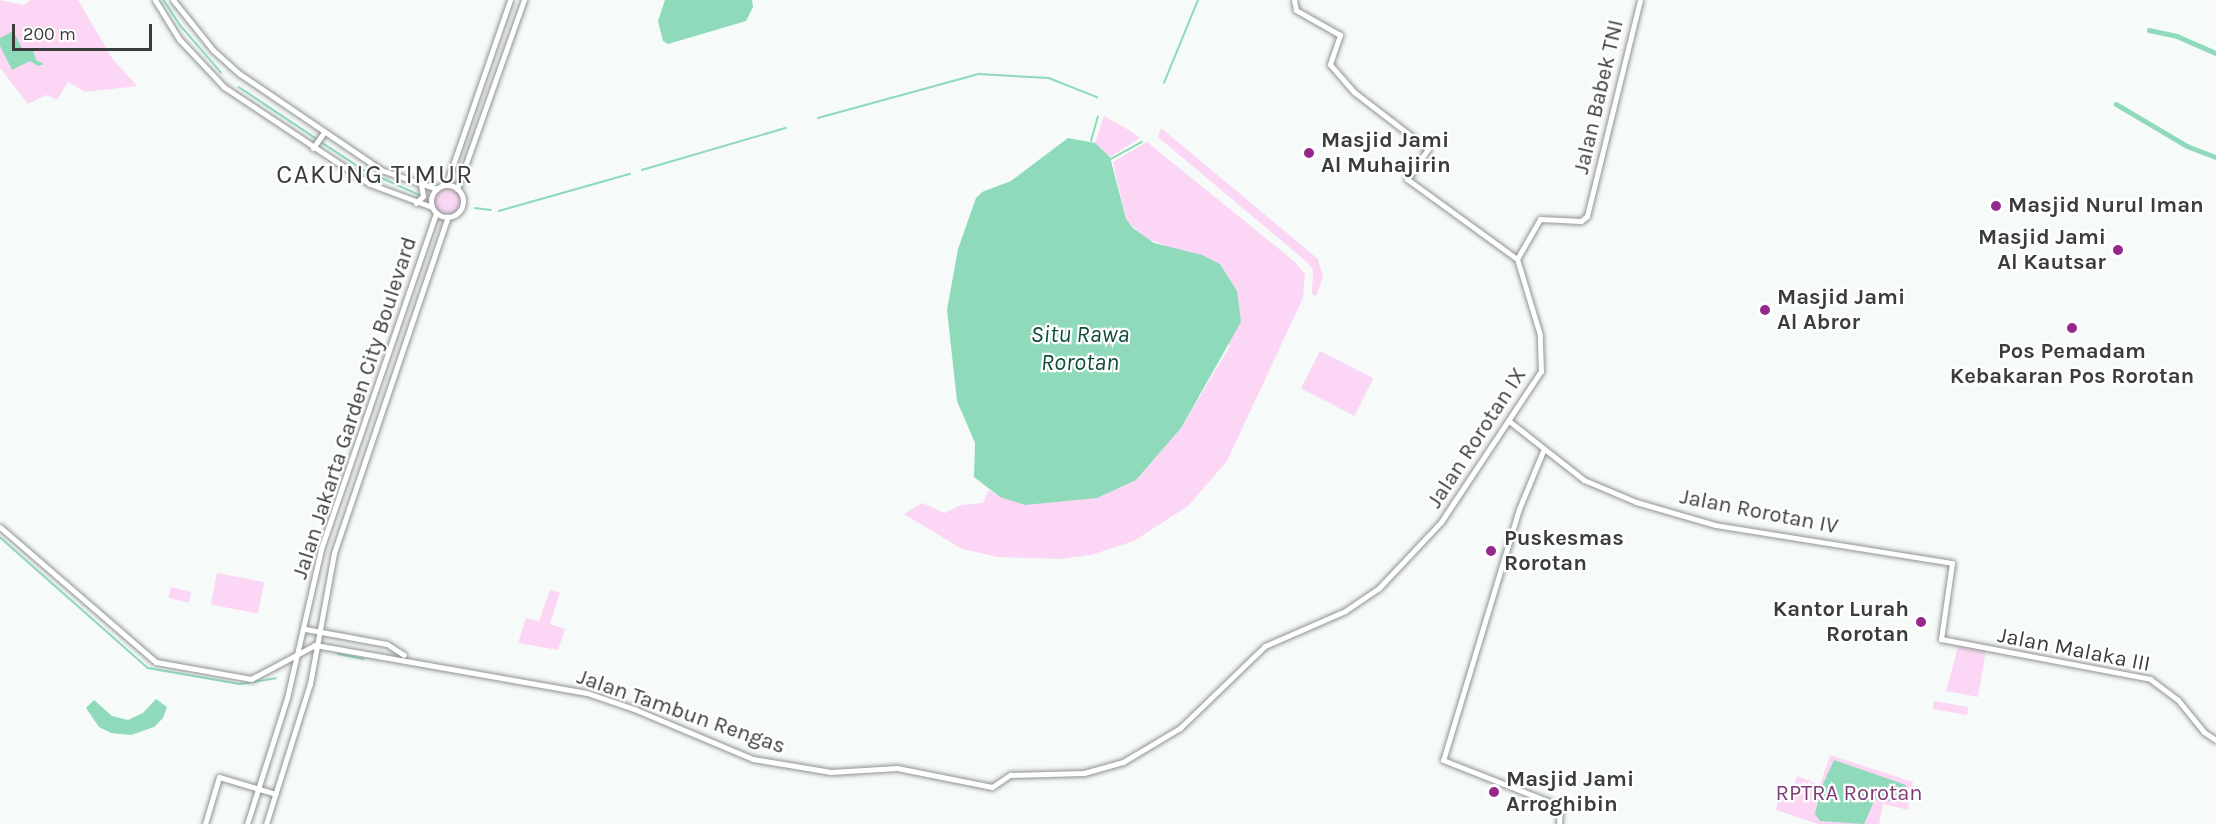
<!DOCTYPE html>
<html>
<head>
<meta charset="utf-8">
<style>
  body { margin:0 }
  #map { position:relative; width:2216px; height:824px; overflow:hidden; background:#f6faf8; font-family:Karla,sans-serif }
  div>[style] { position:absolute }
  .green>* { inset:0; background:#fbd7f5; transform-origin:0 0 }
  .round { border-radius:50% }
  .water>* { inset:0; background:#8edabb }
  .stream>* { height:1.5px; margin:-0.75px; padding:0 0.75px; transform-origin:0.75px; border-radius:0.75px; background:#8edabb }
  .canal>* { height:4.5px; margin:-2.25px; padding:0 2.25px; transform-origin:2.25px; border-radius:2.25px; background:#8edabb }
  .roads { filter:drop-shadow(0 0 2px #8f9492) drop-shadow(0 0 2px #8f9492) }
  .minor>* { height:5px; margin:-2.5px; padding:0 2.5px; transform-origin:2.5px; border-radius:2.5px; background:#fff }
  .minor>.ring { margin:-2.5px; padding:0; box-sizing:content-box; background:none; border:5px solid #fff; border-radius:50% }
  .dots>* { width:16px; height:16px; translate:-50% -50%; box-sizing:border-box; border:3px solid #fff; border-radius:50% }
  span { translate:-50% -50%; white-space:nowrap; text-align:center; line-height:1.15; -webkit-text-stroke:4.5px #fff; paint-order:stroke }
  .street-label { font-size:22px; color:#3b3d3c }
  .poi-label { font-size:22px; color:#3b3d3c; font-weight:700 }
  .left { translate:0 -50%; text-align:left }
  .right { translate:-100% -50%; text-align:right }
  .park-label { font-size:22px; color:#7c3c74 }
  .water-label { font-size:24px; color:#104e3a; font-style:italic }
  .quarter-label { font-size:26px; color:#3b3d3c; letter-spacing:1.5px }
  .scale { position:absolute; left:12px; top:24px; width:140px; height:27px; box-sizing:border-box; border:3px solid #3b3d3c; border-top:0; padding-left:8px; font-size:18px; line-height:21px; white-space:nowrap; color:#3b3d3c; -webkit-text-stroke:4px #fff; paint-order:stroke }
</style>
</head>
<body>
<div id="map">
  <div class="green">
    <i style="clip-path:polygon(0 0,24px 5px,31px 0,78px 0,112px 58px,137px 86px,85px 92px,68px 82px,57px 100px,46px 95px,28px 104px,0 68px)"></i>
    <i style="clip-path:polygon(1104px 116px,1132px 132px,1140px 138px,1110px 157px,1095px 143px)"></i>
    <i style="clip-path:polygon(1161px 128px,1318px 259px,1323px 277px,1316px 296px,1312px 294px,1313px 270px,1307px 262px,1158px 137px)"></i>
    <i style="clip-path:polygon(1147px 142px,1294px 261px,1305px 274px,1303px 298px,1227px 461px,1188px 506px,1134px 541px,1091px 555px,1060px 559px,998px 557px,962px 549px,904px 514px,922px 503px,945px 513px,961px 505px,983px 503px,989px 490px,1000px 497px,1136px 480px,1181px 428px,1230px 346px,1168px 247px,1146px 238px,1126px 220px,1113px 162px)"></i>
    <i class="round" style="left:431px;top:185px;width:32px;height:32px"></i>
    <i style="left:1320px;top:351px;width:60px;height:42px;rotate:27deg"></i>
    <i style="left:217px;top:573px;width:48px;height:32px;rotate:11deg"></i>
    <i style="left:171px;top:587px;width:21px;height:11px;rotate:14deg"></i>
    <i style="clip-path:polygon(550px 590px,560px 593px,550px 624px,565px 629px,558px 650px,518px 643px,526px 618px,539px 621px)"></i>
    <i style="clip-path:polygon(1958px 647px,1986px 650px,1978px 697px,1946px 691px)"></i>
    <i style="left:1934px;top:701px;width:35px;height:8px;rotate:10deg"></i>
    <i style="clip-path:polygon(1830px 755px,1913px 782px,1908px 810px,1883px 804px,1879px 824px,1818px 824px,1776px 810px,1779px 797px,1789px 801px,1797px 776px,1820px 785px)"></i>
  </div>
  <div class="water">
    <i style="clip-path:polygon(665px 0,752px 0,753px 7px,746px 21px,668px 44px,663px 41px,658px 21px)"></i>
    <i style="clip-path:polygon(13px 31px,23px 50px,33px 50px,36px 60px,44px 64px,38px 66px,30px 61px,12px 70px,0 46px,0 38px)"></i>
    <i style="clip-path:polygon(1068px 138px,1095px 143px,1110px 157px,1126px 219px,1133px 228px,1154px 243px,1202px 255px,1220px 264px,1237px 291px,1241px 322px,1181px 428px,1136px 480px,1097px 498px,1025px 505px,1000px 497px,974px 477px,975px 443px,957px 401px,947px 310px,958px 249px,976px 198px,982px 192px,1011px 181px)"></i>
    <i style="clip-path:polygon(156px 699px,167px 707px,163px 718px,154px 727px,131px 735px,111px 733px,99px 727px,86px 708px,94px 700px,112px 716px,128px 720px,143px 713px)"></i>
    <i style="clip-path:polygon(1834px 760px,1906px 785px,1904px 802px,1875px 799px,1864px 824px,1820px 821px,1815px 814px,1820px 793px,1816px 786px,1823px 784px)"></i>
  </div>
  <div class="stream">
    <i style="left:164px;top:0;width:31px;rotate:57deg"></i>
    <i style="left:181px;top:26px;width:61px;rotate:49deg"></i>
    <i style="left:1164px;top:83px;width:90px;rotate:-67.7deg"></i>
    <i style="left:239px;top:87px;width:94px;rotate:33.7deg"></i>
    <i style="left:818px;top:118px;width:167px;rotate:-15.3deg"></i>
    <i style="left:979px;top:74px;width:70px;rotate:3.3deg"></i>
    <i style="left:1049px;top:78px;width:52px;rotate:21.6deg"></i>
    <i style="left:1091px;top:141px;width:25px;rotate:-74deg"></i>
    <i style="left:321px;top:142px;width:51px;rotate:33.1deg"></i>
    <i style="left:364px;top:170px;width:61px;rotate:24.1deg"></i>
    <i style="left:1111px;top:159px;width:35px;rotate:-29deg"></i>
    <i style="left:642px;top:170px;width:150px;rotate:-16.3deg"></i>
    <i style="left:475px;top:208px;width:16px;rotate:7deg"></i>
    <i style="left:499px;top:211px;width:136px;rotate:-15.8deg"></i>
    <i style="left:0;top:537px;width:198px;rotate:41.5deg"></i>
    <i style="left:148px;top:668px;width:93px;rotate:9.9deg"></i>
    <i style="left:240px;top:684px;width:36px;rotate:-9deg"></i>
    <i style="left:338px;top:654px;width:26px;rotate:11deg"></i>
  </div>
  <div class="canal">
    <i style="left:2149px;top:30px;width:29px;rotate:12deg"></i>
    <i style="left:2177px;top:36px;width:43px;rotate:23.6deg"></i>
    <i style="left:2116px;top:104px;width:82px;rotate:30.6deg"></i>
    <i style="left:2187px;top:146px;width:31px;rotate:21deg"></i>
  </div>
  <div class="roads">
    <div class="minor">
      <i style="left:155px;top:0;width:46px;rotate:58.4deg"></i>
      <i style="left:179px;top:39px;width:66px;rotate:46.8deg"></i>
      <i style="left:224px;top:87px;width:175px;rotate:33.6deg"></i>
      <i style="left:370px;top:184px;width:66px;rotate:20.4deg"></i>
      <i style="left:173px;top:0;width:64px;rotate:51.3deg"></i>
      <i style="left:213px;top:50px;width:36px;rotate:42deg"></i>
      <i style="left:240px;top:74px;width:171px;rotate:34.2deg"></i>
      <i style="left:381px;top:170px;width:59px;rotate:18.7deg"></i>
      <i style="left:313px;top:148px;width:19px;rotate:-55deg"></i>
      <i style="left:446px;top:185px;width:196px;rotate:-70.9deg"></i>
      <i class="ring" style="left:431px;top:185px;width:27px;height:27px"></i>
      <i style="left:457px;top:189px;width:201px;rotate:-70.5deg"></i>
      <i style="left:416px;top:203px;width:10px;rotate:-45deg"></i>
      <i style="left:423px;top:196px;width:11px;rotate:-100deg"></i>
      <i style="left:1517px;top:259px;width:46px;rotate:-60.1deg"></i>
      <i style="left:1540px;top:219px;width:41px;rotate:2.8deg"></i>
      <i style="left:1581px;top:221px;width:8px;rotate:-40deg"></i>
      <i style="left:1587px;top:216px;width:222px;rotate:-76.2deg"></i>
      <i style="left:1509px;top:421px;width:95px;rotate:38.2deg"></i>
      <i style="left:1584px;top:480px;width:56px;rotate:22.9deg"></i>
      <i style="left:1636px;top:502px;width:82px;rotate:16.2deg"></i>
      <i style="left:1715px;top:525px;width:240px;rotate:9.1deg"></i>
      <i style="left:1952px;top:563px;width:77px;rotate:98.2deg"></i>
      <i style="left:1941px;top:639px;width:213px;rotate:10.8deg"></i>
      <i style="left:2150px;top:679px;width:35px;rotate:37deg"></i>
      <i style="left:2178px;top:700px;width:41px;rotate:50.9deg"></i>
      <i style="left:2204px;top:732px;width:14px;rotate:34deg"></i>
      <i style="left:1543px;top:451px;width:63px;rotate:112.5deg"></i>
      <i style="left:1519px;top:509px;width:262px;rotate:106.8deg"></i>
      <i style="left:1443px;top:760px;width:126px;rotate:21.5deg"></i>
      <i style="left:1560px;top:806px;width:18px;rotate:93deg"></i>
      <i style="left:0;top:527px;width:206px;rotate:40.9deg"></i>
      <i style="left:156px;top:662px;width:97px;rotate:10.1deg"></i>
      <i style="left:251px;top:679px;width:72px;rotate:-28deg"></i>
      <i style="left:315px;top:645px;width:276px;rotate:10deg"></i>
      <i style="left:587px;top:693px;width:50px;rotate:18.8deg"></i>
      <i style="left:634px;top:709px;width:129px;rotate:22.8deg"></i>
      <i style="left:753px;top:759px;width:79px;rotate:9.5deg"></i>
      <i style="left:831px;top:772px;width:66px;rotate:-3.5deg"></i>
      <i style="left:897px;top:768px;width:97px;rotate:11.3deg"></i>
      <i style="left:992px;top:787px;width:22px;rotate:-34deg"></i>
      <i style="left:1010px;top:775px;width:74px;rotate:-1.5deg"></i>
      <i style="left:1084px;top:773px;width:41px;rotate:-15.8deg"></i>
      <i style="left:1123px;top:762px;width:66px;rotate:-30.8deg"></i>
      <i style="left:1180px;top:728px;width:118px;rotate:-44deg"></i>
      <i style="left:1265px;top:646px;width:87px;rotate:-23.6deg"></i>
      <i style="left:1345px;top:611px;width:41px;rotate:-34.1deg"></i>
      <i style="left:1379px;top:588px;width:91px;rotate:-46.8deg"></i>
      <i style="left:1441px;top:522px;width:181px;rotate:-56.5deg"></i>
      <i style="left:1541px;top:371px;width:36px;rotate:-92deg"></i>
      <i style="left:1540px;top:335px;width:79px;rotate:-106.8deg"></i>
      <i style="left:1517px;top:259px;width:136px;rotate:-144deg"></i>
      <i style="left:1407px;top:179px;width:37px;rotate:-55deg"></i>
      <i style="left:1428px;top:149px;width:93px;rotate:-142.4deg"></i>
      <i style="left:1354px;top:92px;width:37px;rotate:-131deg"></i>
      <i style="left:1330px;top:64px;width:31px;rotate:-71deg"></i>
      <i style="left:1340px;top:35px;width:51px;rotate:-150.4deg"></i>
      <i style="left:1296px;top:10px;width:10px;rotate:-101deg"></i>
      <i style="left:305px;top:629px;width:83px;rotate:10.4deg"></i>
      <i style="left:387px;top:644px;width:20px;rotate:33deg"></i>
      <i style="left:205px;top:824px;width:49px;rotate:-73.4deg"></i>
      <i style="left:219px;top:777px;width:59px;rotate:16.6deg"></i>
      <i style="left:247px;top:824px;width:132px;rotate:-72.4deg"></i>
      <i style="left:287px;top:698px;width:153px;rotate:-77.1deg"></i>
      <i style="left:321px;top:549px;width:355px;rotate:-71.1deg"></i>
      <i style="left:266px;top:824px;width:147px;rotate:-72.6deg"></i>
      <i style="left:310px;top:684px;width:133px;rotate:-79.6deg"></i>
      <i style="left:334px;top:553px;width:355px;rotate:-71.3deg"></i>
    </div>
  </div>
  <div class="dots">
    <i style="left:1309px;top:153px;background:#95298b"></i>
    <i style="left:1996px;top:206px;background:#95298b"></i>
    <i style="left:2118px;top:250px;background:#95298b"></i>
    <i style="left:1765px;top:310px;background:#95298b"></i>
    <i style="left:2072px;top:328px;background:#95298b"></i>
    <i style="left:1491px;top:551px;background:#95298b"></i>
    <i style="left:1921px;top:622px;background:#95298b"></i>
    <i style="left:1494px;top:792px;background:#95298b"></i>
  </div>
  <div class="street-label">
    <span style="left:1599px;top:97px;rotate:-77deg">Jalan Babek TNI</span>
    <span style="left:355px;top:408px;rotate:-72deg">Jalan Jakarta Garden City Boulevard</span>
    <span style="left:1477px;top:438px;rotate:-57deg">Jalan Rorotan IX</span>
    <span style="left:1759px;top:512px;rotate:11deg">Jalan Rorotan IV</span>
    <span style="left:2074px;top:650px;rotate:11deg">Jalan Malaka III</span>
    <span style="left:681px;top:712px;rotate:19deg">Jalan Tambun Rengas</span>
  </div>
  <div class="poi-label">
    <span class="left" style="left:1321px;top:153px">Masjid Jami<br>Al Muhajirin</span>
    <span class="left" style="left:2008px;top:206px">Masjid Nurul Iman</span>
    <span class="right" style="left:2106px;top:250px">Masjid Jami<br>Al Kautsar</span>
    <span class="left" style="left:1777px;top:310px">Masjid Jami<br>Al Abror</span>
    <span style="left:2072px;top:364px">Pos Pemadam<br>Kebakaran Pos Rorotan</span>
    <span class="left" style="left:1504px;top:551px">Puskesmas<br>Rorotan</span>
    <span class="right" style="left:1909px;top:622px">Kantor Lurah<br>Rorotan</span>
    <span class="left" style="left:1506px;top:792px">Masjid Jami<br>Arroghibin</span>
  </div>
  <div class="park-label">
    <span style="left:1849px;top:794px">RPTRA Rorotan</span>
  </div>
  <div class="water-label">
    <span style="left:1080px;top:349px">Situ Rawa<br>Rorotan</span>
  </div>
  <div class="quarter-label">
    <span style="left:375px;top:175px">CAKUNG TIMUR</span>
  </div>
  <div class="scale">200 m</div>
</div>
</body>
</html>
